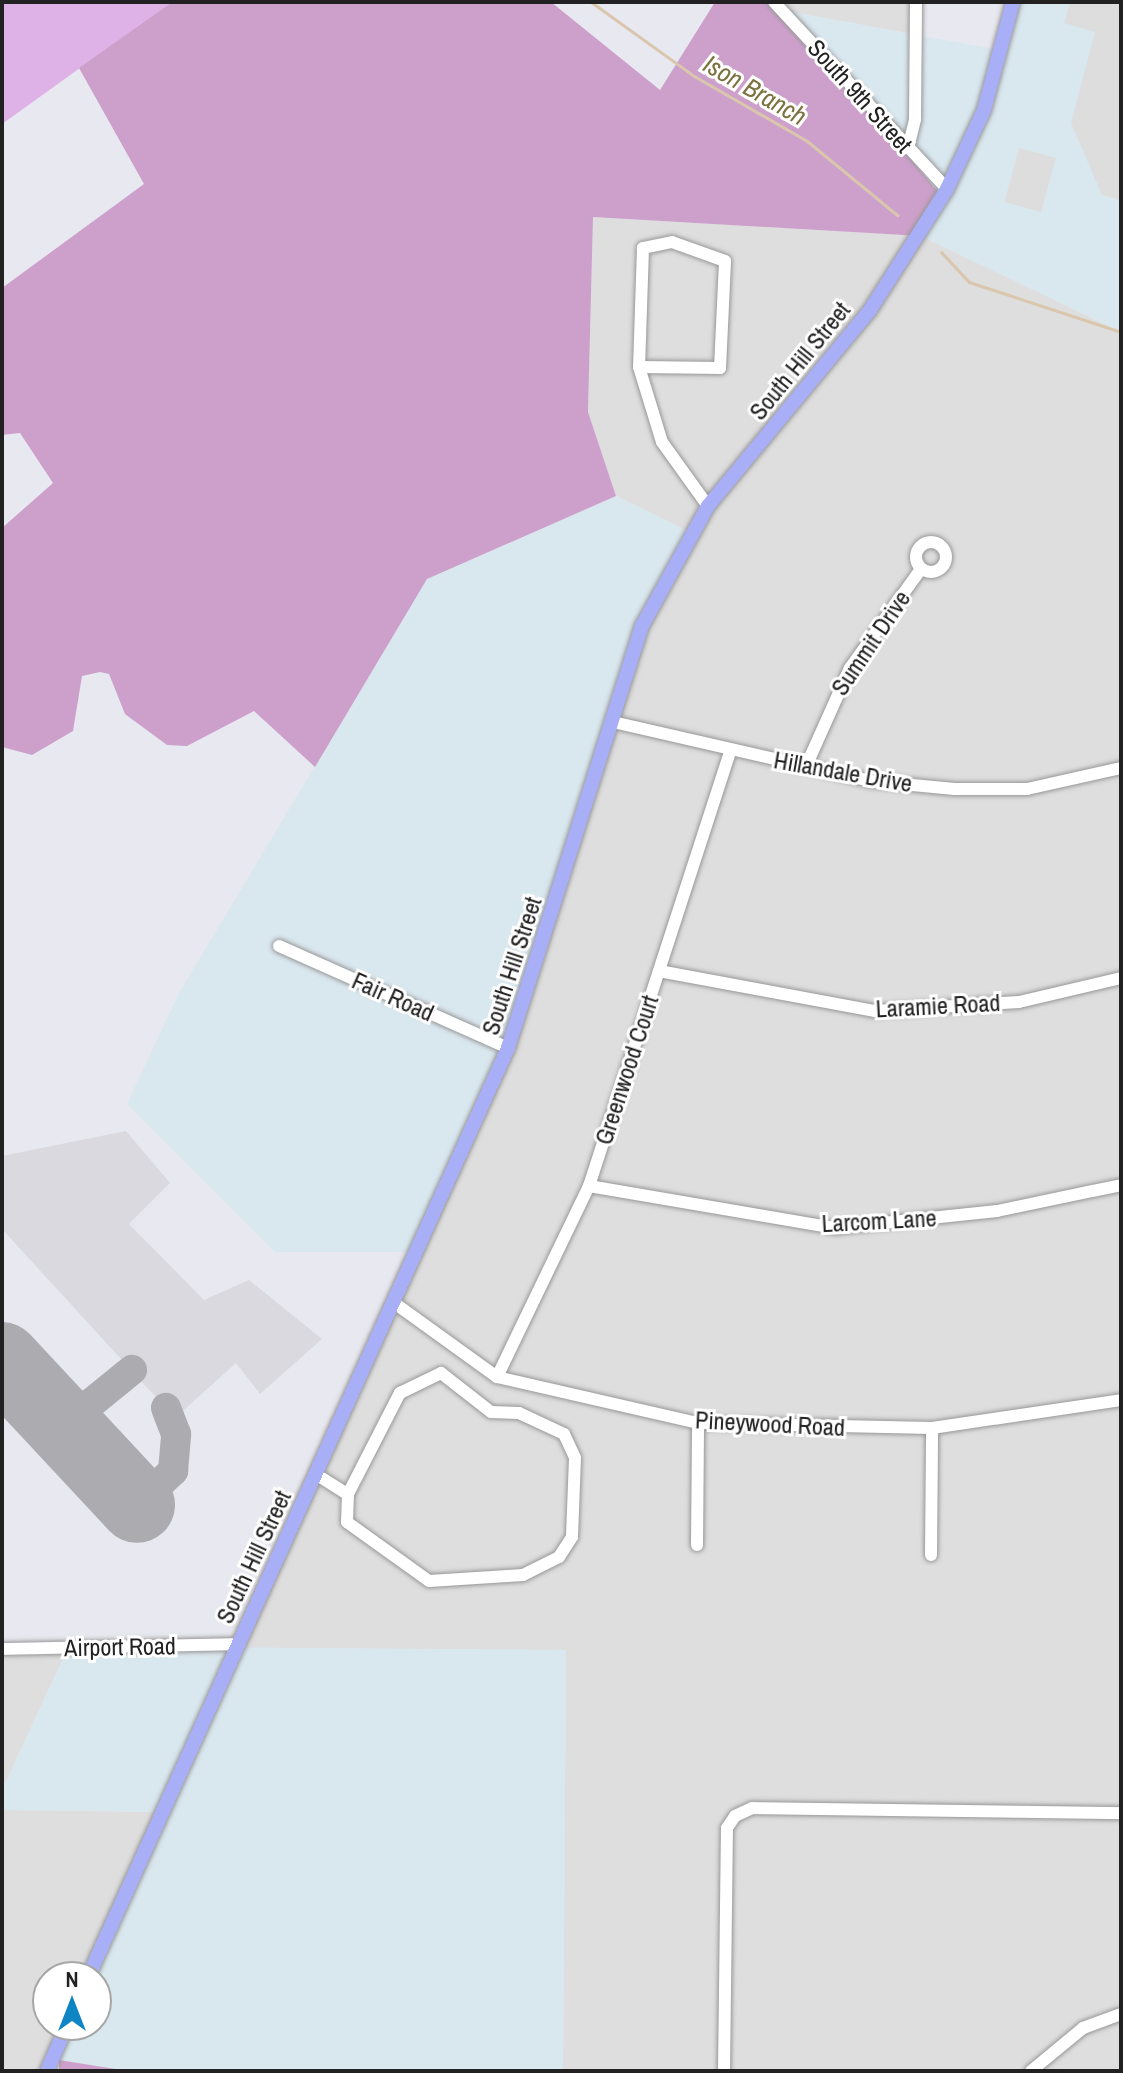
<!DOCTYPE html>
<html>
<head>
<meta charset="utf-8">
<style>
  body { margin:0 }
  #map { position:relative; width:1123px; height:2073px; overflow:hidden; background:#e8e8f0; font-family:"Archivo Narrow",sans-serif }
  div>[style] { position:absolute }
  .residential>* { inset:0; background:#dededf }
  .commercial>* { inset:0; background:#d9e7ef }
  .airport>* { inset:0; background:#d9d9df }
  .grass>* { inset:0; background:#deb2e6 }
  .forest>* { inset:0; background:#cda0cb }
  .parking>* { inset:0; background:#ddd; transform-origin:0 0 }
  .stream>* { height:3px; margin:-1.5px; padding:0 1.5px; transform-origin:1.5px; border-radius:1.5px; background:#dac6ac }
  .taxiway>* { height:30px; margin:-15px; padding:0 15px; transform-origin:15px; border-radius:15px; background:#acacb0 }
  .runway>* { height:76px; margin:-38px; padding:0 38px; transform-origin:38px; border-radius:38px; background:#acacb0 }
  .roads { filter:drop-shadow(0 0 2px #989898) drop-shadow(0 0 2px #989898) }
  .minor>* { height:12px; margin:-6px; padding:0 6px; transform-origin:6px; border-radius:6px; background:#fff }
  .minor>.ring { margin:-6px; padding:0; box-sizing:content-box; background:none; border:12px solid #fff; border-radius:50% }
  .major>* { height:14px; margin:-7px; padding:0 7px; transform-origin:7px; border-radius:7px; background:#a8aff6 }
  span { translate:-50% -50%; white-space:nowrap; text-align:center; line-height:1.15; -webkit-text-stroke:6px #fff; paint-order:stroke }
  .street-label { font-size:24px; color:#212121 }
  .water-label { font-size:26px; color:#7c723f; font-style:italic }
  .frame { position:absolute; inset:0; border:4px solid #212121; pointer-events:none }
  .north { position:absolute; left:32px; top:1961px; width:80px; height:80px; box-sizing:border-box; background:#fff; border:2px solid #a6a6a6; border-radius:50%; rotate:0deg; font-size:22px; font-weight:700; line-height:32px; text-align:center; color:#212121 }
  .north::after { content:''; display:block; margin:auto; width:28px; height:36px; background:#0f86c3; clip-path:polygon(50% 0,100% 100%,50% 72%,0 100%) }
</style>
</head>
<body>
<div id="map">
  <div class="residential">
    <i style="clip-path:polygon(778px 2px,918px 2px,918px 35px,786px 11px)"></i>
    <i style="clip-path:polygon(593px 217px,921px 236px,1121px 332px,1121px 2071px,563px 2071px,566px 1650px,236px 1648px,415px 1252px,654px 593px,692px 533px,616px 496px,588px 412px)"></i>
    <i style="clip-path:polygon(2px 1645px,69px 1646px,2px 1790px)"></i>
    <i style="clip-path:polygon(2px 1810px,165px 1812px,94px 1977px,48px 1977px,48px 2025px,74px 2025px,54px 2071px,2px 2071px)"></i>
  </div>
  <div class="commercial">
    <i style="clip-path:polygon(1012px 2px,1121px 2px,1121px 332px,921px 236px,786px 11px,999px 50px)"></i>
    <i style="clip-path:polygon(616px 496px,692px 533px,654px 593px,509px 1032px,415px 1252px,275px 1252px,127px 1104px,179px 993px,427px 579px)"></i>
    <i style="clip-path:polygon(69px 1646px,566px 1650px,563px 2071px,128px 2071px,59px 2060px,54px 2071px,74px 2025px,96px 2025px,94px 1977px,164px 1812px,2px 1810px,2px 1790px)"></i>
  </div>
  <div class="airport">
    <i style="clip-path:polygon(126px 1131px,170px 1183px,129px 1224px,204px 1300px,249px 1280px,322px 1339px,260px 1394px,236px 1363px,175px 1418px,2px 1229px,2px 1156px)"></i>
  </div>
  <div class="grass">
    <i style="clip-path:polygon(2px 2px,172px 2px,2px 124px)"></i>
  </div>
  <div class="forest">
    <i style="clip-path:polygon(172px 2px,551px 2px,660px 90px,715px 2px,778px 2px,941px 195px,921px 236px,593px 217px,588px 412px,616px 496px,427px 579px,315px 767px,254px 711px,187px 746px,167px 745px,125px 714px,109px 674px,100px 672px,82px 676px,73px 731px,32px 755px,2px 747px,2px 528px,53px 483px,20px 433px,2px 435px,2px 288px,144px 184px,79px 68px)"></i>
    <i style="clip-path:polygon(59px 2060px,128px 2071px,59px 2071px)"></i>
  </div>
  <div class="parking">
    <i style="clip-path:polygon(1070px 2px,1121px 2px,1121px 200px,1102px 195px,1071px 123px,1095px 32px,1064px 23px)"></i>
    <i style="left:1019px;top:148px;width:38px;height:56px;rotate:15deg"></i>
  </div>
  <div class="stream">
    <i style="left:591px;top:2px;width:127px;rotate:35.7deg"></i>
    <i style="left:694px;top:76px;width:130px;rotate:29.9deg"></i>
    <i style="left:807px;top:141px;width:117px;rotate:39.4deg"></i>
    <i style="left:941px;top:252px;width:41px;rotate:47deg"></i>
    <i style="left:969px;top:282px;width:160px;rotate:18.2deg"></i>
  </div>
  <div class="taxiway">
    <i style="left:63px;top:1426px;width:89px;rotate:-39.1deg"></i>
    <i style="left:137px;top:1505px;width:50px;rotate:-43.4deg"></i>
    <i style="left:173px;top:1471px;width:37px;rotate:-85deg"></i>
    <i style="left:176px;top:1434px;width:28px;rotate:-111deg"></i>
  </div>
  <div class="runway">
    <i style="left:2px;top:1360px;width:198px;rotate:47deg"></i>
  </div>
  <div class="roads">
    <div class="minor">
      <i style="left:774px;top:2px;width:255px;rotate:47.2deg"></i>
      <i style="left:908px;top:148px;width:30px;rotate:-76deg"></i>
      <i style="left:915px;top:119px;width:117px;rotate:-89.5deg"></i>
      <i style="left:639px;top:367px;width:81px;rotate:0.7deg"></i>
      <i style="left:720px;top:368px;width:107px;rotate:-87.3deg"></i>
      <i style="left:725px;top:261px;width:56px;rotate:-160.3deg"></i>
      <i style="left:672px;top:242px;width:30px;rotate:168deg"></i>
      <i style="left:643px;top:248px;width:119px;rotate:91.9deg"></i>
      <i style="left:639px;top:367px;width:78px;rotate:73deg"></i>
      <i style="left:662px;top:442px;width:79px;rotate:54.3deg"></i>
      <i class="ring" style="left:916px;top:542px;width:18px;height:18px"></i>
      <i style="left:613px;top:722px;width:264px;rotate:12.9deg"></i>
      <i style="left:870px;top:781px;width:85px;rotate:5.4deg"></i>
      <i style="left:955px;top:789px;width:72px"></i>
      <i style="left:1027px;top:789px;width:96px;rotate:-12.6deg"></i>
      <i style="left:807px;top:764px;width:105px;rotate:-65.9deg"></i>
      <i style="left:850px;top:668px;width:122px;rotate:-54.4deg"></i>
      <i style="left:279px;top:946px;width:251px;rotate:24deg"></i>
      <i style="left:659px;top:971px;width:220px;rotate:10.5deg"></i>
      <i style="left:875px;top:1011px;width:144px;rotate:-3.6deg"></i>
      <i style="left:1019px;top:1002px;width:105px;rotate:-13.2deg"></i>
      <i style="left:589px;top:1186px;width:250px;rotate:9.7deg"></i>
      <i style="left:835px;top:1228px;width:163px;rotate:-6deg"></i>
      <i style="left:997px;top:1211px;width:127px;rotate:-11.8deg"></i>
      <i style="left:397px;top:1305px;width:123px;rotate:35.8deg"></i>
      <i style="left:497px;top:1377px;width:206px;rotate:12.9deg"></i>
      <i style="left:698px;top:1423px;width:234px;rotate:1.2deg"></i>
      <i style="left:932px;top:1428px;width:191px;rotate:-8.4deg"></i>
      <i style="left:441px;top:1373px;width:63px;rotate:38deg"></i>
      <i style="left:491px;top:1412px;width:28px;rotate:2deg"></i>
      <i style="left:519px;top:1413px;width:50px;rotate:25deg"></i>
      <i style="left:564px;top:1434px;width:26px;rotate:65deg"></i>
      <i style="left:575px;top:1458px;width:79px;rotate:92.2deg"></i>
      <i style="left:572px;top:1537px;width:24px;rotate:123deg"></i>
      <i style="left:559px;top:1557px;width:40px;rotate:153.4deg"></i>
      <i style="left:523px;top:1575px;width:94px;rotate:176.3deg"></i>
      <i style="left:429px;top:1581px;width:101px;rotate:-144.3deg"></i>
      <i style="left:347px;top:1522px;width:28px;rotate:-88deg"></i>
      <i style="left:348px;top:1494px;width:114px;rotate:-62.8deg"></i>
      <i style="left:400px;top:1393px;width:46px;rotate:-26deg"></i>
      <i style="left:497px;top:1377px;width:212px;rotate:-64.3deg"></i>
      <i style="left:589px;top:1186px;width:456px;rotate:-72deg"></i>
      <i style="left:317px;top:1475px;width:36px;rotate:32deg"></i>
      <i style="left:697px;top:1545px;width:122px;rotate:-89.5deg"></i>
      <i style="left:931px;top:1555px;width:127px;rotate:-89.5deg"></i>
      <i style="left:2px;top:1649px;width:235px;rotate:-1.2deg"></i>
      <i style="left:724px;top:2071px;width:243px;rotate:-89.3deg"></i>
      <i style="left:727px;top:1828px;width:14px;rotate:-56deg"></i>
      <i style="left:735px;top:1816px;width:19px;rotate:-25deg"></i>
      <i style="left:752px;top:1808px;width:369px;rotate:0.8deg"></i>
      <i style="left:1031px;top:2071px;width:67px;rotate:-39.6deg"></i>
      <i style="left:1083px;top:2028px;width:40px;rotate:-20.2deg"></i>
    </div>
    <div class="major">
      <i style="left:88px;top:1977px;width:1020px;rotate:-65.67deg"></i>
      <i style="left:508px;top:1048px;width:443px;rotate:-72.4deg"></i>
      <i style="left:642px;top:626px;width:137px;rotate:-61.2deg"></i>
      <i style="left:708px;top:506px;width:254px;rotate:-50.4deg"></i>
      <i style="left:870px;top:310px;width:143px;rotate:-57.5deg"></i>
      <i style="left:947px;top:189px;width:87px;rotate:-64.9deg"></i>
      <i style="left:984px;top:110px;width:112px;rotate:-75deg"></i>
      <i style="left:47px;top:2071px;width:50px;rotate:-66.5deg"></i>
    </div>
  </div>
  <div class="street-label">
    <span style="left:860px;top:96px;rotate:48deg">South 9th Street</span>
    <span style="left:800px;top:361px;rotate:-51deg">South Hill Street</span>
    <span style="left:871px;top:643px;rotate:-56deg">Summit Drive</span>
    <span style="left:843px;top:772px;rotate:10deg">Hillandale Drive</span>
    <span style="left:512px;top:966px;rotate:-72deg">South Hill Street</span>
    <span style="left:393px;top:997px;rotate:24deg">Fair Road</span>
    <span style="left:938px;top:1006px;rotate:-3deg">Laramie Road</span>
    <span style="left:627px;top:1070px;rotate:-72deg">Greenwood Court</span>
    <span style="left:879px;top:1221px;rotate:-3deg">Larcom Lane</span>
    <span style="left:770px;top:1424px;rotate:3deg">Pineywood Road</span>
    <span style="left:254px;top:1557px;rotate:-65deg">South Hill Street</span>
    <span style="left:120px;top:1647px;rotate:-1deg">Airport Road</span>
  </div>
  <div class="water-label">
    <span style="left:755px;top:90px;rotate:30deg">Ison Branch</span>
  </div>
  <div class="frame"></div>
  <div class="north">N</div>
</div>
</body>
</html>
